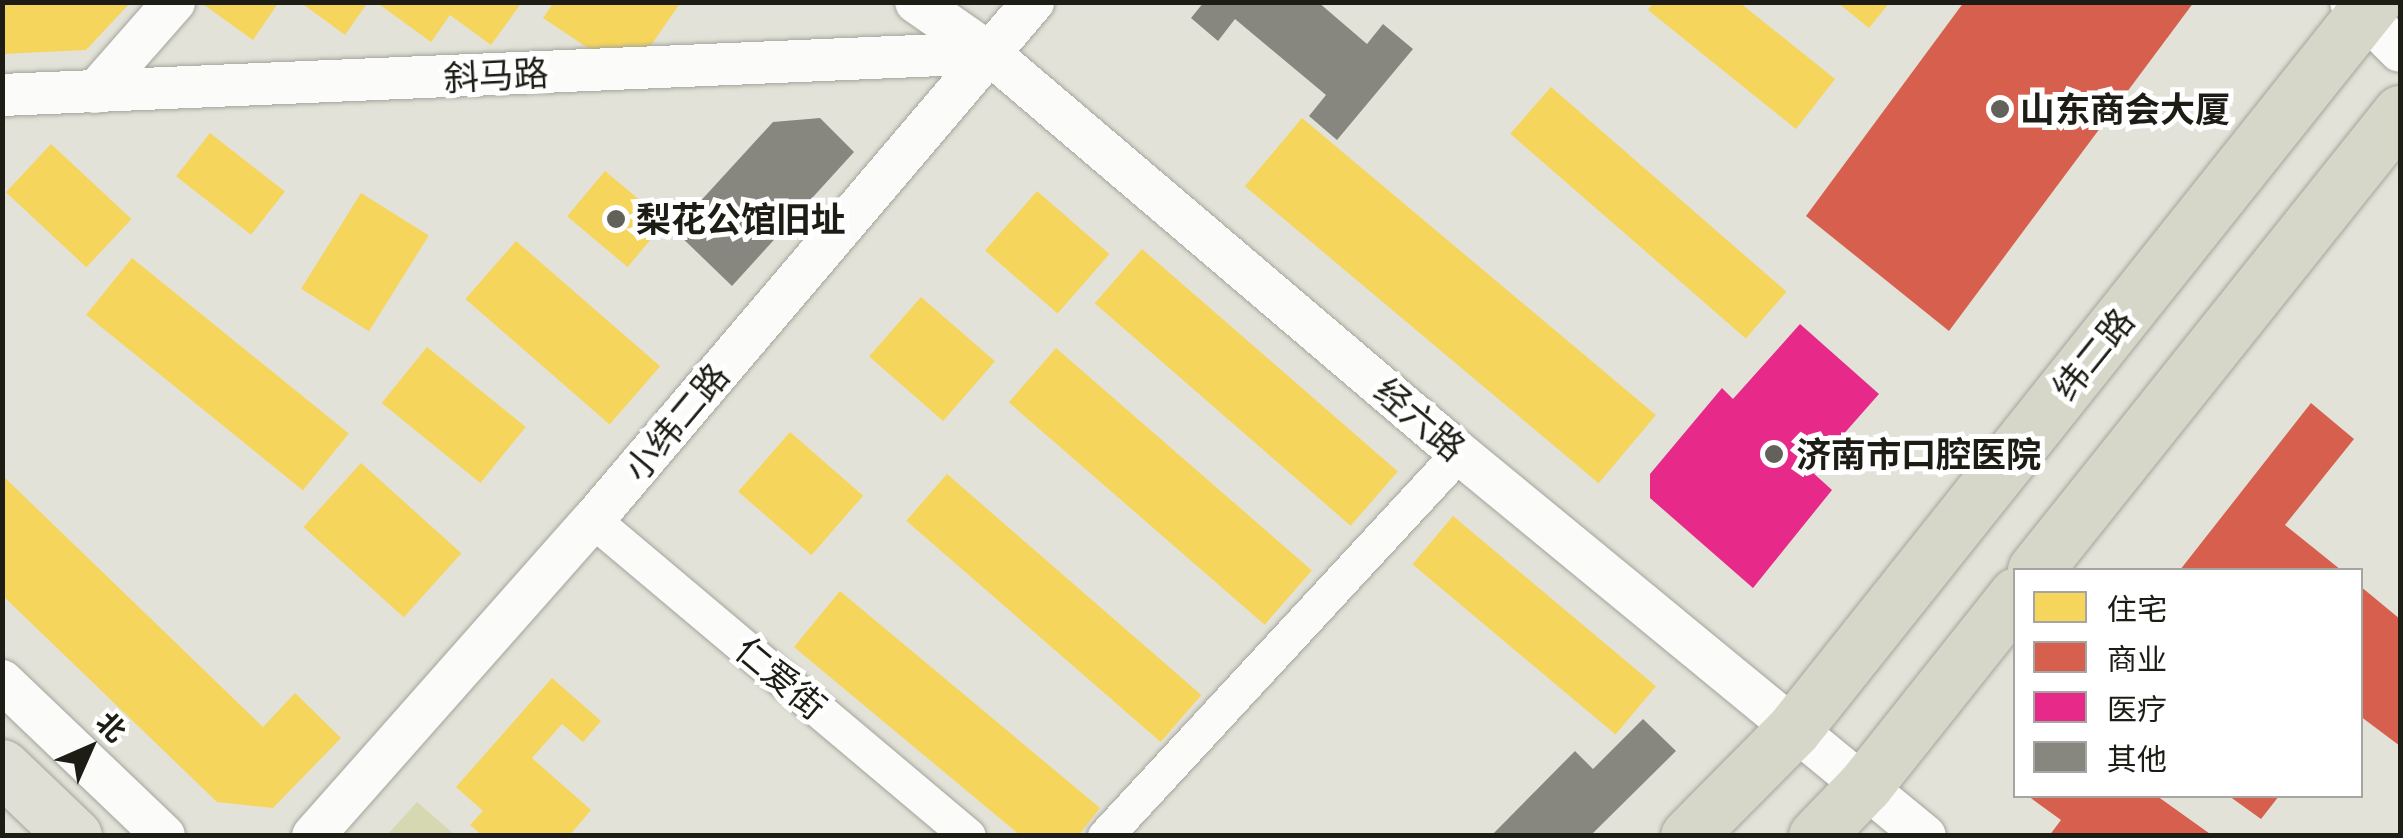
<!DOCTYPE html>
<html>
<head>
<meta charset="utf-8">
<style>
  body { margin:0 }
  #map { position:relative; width:2403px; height:838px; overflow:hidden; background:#e2e2d8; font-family:"PT Sans","Noto Sans SC",sans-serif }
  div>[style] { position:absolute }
  .green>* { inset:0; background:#d6d8b2 }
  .homes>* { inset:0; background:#f6d55c; transform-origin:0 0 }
  .shops>* { inset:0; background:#d6604d }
  .health>* { inset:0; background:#e7298a }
  .building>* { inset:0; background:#878780 }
  .roads { filter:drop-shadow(0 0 2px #a3a49c) drop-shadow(0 0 2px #a3a49c) }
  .minor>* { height:35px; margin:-17.5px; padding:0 17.5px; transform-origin:17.5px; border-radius:17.5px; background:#fbfbf9 }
  .tertiary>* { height:42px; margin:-21px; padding:0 21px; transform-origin:21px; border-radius:21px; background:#fbfbf9 }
  .primary>* { height:55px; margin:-27.5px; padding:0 27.5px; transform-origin:27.5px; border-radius:27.5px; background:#dfdfd5 }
  .trunk>* { height:55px; margin:-27.5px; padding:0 27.5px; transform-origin:27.5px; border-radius:27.5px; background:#d6d6c9 }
  .dots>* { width:28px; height:28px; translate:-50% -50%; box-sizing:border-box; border:5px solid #fff; border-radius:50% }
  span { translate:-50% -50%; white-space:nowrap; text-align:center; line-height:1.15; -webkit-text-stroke:10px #fff; paint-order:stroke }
  .street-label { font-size:35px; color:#1d1d16 }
  .poi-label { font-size:35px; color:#1d1d16; font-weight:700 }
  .left { translate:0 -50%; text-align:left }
  .frame { position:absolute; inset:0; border:5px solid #1d1d16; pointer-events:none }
  .legend { position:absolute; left:2013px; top:568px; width:350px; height:230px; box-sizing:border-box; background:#fff; border:2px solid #a5a5a2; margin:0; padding:12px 18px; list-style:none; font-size:30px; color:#1d1d16 }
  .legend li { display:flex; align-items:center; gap:20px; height:50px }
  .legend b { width:50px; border:2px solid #a5a5a2 }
  .north { position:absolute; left:40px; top:698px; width:100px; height:100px; -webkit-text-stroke:8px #fff; paint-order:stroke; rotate:45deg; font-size:28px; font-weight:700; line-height:40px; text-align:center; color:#1d1d16 }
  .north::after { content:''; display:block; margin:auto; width:35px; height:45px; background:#1d1d16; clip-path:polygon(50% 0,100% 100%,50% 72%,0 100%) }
</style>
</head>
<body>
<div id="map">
  <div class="green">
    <i style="clip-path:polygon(417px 802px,455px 835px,387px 835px)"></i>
  </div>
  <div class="homes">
    <i style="clip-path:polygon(2px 2px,131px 2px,86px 50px,2px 54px)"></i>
    <i style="clip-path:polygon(200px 2px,279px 2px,253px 40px)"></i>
    <i style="clip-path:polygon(300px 2px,368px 2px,345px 35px)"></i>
    <i style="clip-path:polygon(376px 2px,522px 2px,491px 45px,450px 15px,431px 42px)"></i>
    <i style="clip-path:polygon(554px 2px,681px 2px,647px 51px,597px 54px,543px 18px)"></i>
    <i style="clip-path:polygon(1654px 2px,1739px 2px,1835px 79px,1796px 129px,1648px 10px)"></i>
    <i style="clip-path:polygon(1837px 2px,1890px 2px,1869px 28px)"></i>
    <i style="left:1551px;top:87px;width:312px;height:62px;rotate:41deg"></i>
    <i style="left:1302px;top:118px;width:462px;height:89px;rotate:40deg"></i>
    <i style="left:210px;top:133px;width:95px;height:55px;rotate:38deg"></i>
    <i style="left:51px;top:144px;width:110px;height:66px;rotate:43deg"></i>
    <i style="left:605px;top:171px;width:79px;height:59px;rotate:40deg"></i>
    <i style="left:1037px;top:191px;width:96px;height:79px;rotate:41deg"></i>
    <i style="left:361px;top:193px;width:80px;height:113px;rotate:32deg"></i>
    <i style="left:516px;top:241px;width:191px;height:77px;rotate:41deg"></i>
    <i style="left:1142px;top:249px;width:339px;height:72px;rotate:41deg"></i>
    <i style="left:132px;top:258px;width:279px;height:73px;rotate:39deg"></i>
    <i style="left:921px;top:297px;width:98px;height:79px;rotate:41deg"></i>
    <i style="left:427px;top:347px;width:127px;height:72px;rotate:39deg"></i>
    <i style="left:1056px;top:348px;width:339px;height:72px;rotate:41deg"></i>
    <i style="left:790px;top:432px;width:97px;height:79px;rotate:41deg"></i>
    <i style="left:361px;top:463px;width:135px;height:86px;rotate:42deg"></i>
    <i style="left:947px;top:474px;width:337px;height:62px;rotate:41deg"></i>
    <i style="clip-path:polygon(2px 475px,263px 727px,295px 693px,341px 738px,273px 808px,217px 802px,2px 595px)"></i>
    <i style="left:1453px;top:516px;width:265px;height:63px;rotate:40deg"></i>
    <i style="clip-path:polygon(840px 591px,1100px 808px,1078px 836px,1021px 836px,794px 647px)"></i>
    <i style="clip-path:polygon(552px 678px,601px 721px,583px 742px,562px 724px,532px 758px,591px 810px,569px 836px,483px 836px,470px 825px,483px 811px,456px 787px)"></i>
  </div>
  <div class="shops">
    <i style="clip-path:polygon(1964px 2px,2194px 2px,1949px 331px,1806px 216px)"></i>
    <i style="clip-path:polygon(2311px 403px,2354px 439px,2285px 525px,2341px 570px,2180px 570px)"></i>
    <i style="clip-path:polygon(2360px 586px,2400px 619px,2400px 746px,2360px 716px)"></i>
    <i style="clip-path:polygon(2028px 796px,2157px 796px,2213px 836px,2049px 836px,2061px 820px)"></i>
    <i style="clip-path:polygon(2229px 796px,2279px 796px,2261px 819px)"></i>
  </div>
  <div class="health">
    <i style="clip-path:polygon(1800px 324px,1879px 394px,1811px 471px,1832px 490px,1753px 588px,1650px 498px,1650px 474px,1722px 388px,1733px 399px)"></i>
  </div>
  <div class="building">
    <i style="clip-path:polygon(1204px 2px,1318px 2px,1367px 44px,1383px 24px,1413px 49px,1337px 140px,1309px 116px,1326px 95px,1235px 19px,1218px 41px,1191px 18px)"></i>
    <i style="clip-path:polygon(820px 118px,854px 152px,732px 286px,674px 230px,773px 122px)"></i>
    <i style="clip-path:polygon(1643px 719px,1676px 751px,1590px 836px,1491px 836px,1575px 751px,1593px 769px)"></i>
  </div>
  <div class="roads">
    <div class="minor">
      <i style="left:593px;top:520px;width:490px;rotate:40.1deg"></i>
      <i style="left:1105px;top:836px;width:522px;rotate:-47.25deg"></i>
    </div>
    <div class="tertiary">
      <i style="left:916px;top:2px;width:89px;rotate:34.9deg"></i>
      <i style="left:989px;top:53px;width:617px;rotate:40.4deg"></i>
      <i style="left:1459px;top:453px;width:603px;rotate:39.42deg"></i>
      <i style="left:2351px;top:2px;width:69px;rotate:45deg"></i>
      <i style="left:95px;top:92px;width:120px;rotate:-48.7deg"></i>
      <i style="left:2px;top:95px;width:988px;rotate:-2.44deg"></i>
      <i style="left:2px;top:681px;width:224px;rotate:43.7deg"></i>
      <i style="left:313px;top:836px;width:422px;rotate:-48.5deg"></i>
      <i style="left:593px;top:520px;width:680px;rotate:-49.65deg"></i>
    </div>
    <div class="primary">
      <i style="left:2px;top:767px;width:100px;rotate:43.8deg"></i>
    </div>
    <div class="trunk">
      <i style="left:2035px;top:570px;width:585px;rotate:-51.39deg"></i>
      <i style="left:1688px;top:836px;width:149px;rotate:-45.3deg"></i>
      <i style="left:1793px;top:730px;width:931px;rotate:-51.46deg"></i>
      <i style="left:1816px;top:836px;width:71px;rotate:-46.1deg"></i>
      <i style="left:1865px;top:785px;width:243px;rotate:-51.5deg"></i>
    </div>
  </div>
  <div class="dots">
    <i style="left:2000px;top:109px;background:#62625a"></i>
    <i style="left:616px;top:219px;background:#62625a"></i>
    <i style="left:1774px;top:454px;background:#62625a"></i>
  </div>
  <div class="street-label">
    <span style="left:496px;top:75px;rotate:-3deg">斜马路</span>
    <span style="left:2093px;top:354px;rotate:-51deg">纬二路</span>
    <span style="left:1420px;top:419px;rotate:40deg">经六路</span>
    <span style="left:676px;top:422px;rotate:-50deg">小纬二路</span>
    <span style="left:781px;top:678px;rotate:40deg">仁爱街</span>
  </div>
  <div class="poi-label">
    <span class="left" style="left:2020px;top:109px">山东商会大厦</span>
    <span class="left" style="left:636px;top:219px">梨花公馆旧址</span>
    <span class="left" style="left:1796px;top:454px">济南市口腔医院</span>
  </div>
  <div class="frame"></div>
  <ul class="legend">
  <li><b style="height:28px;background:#f6d55c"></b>住宅</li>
  <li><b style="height:28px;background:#d6604d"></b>商业</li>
  <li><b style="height:28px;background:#e7298a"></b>医疗</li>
  <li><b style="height:28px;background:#878780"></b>其他</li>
  </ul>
  <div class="north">北</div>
</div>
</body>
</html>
